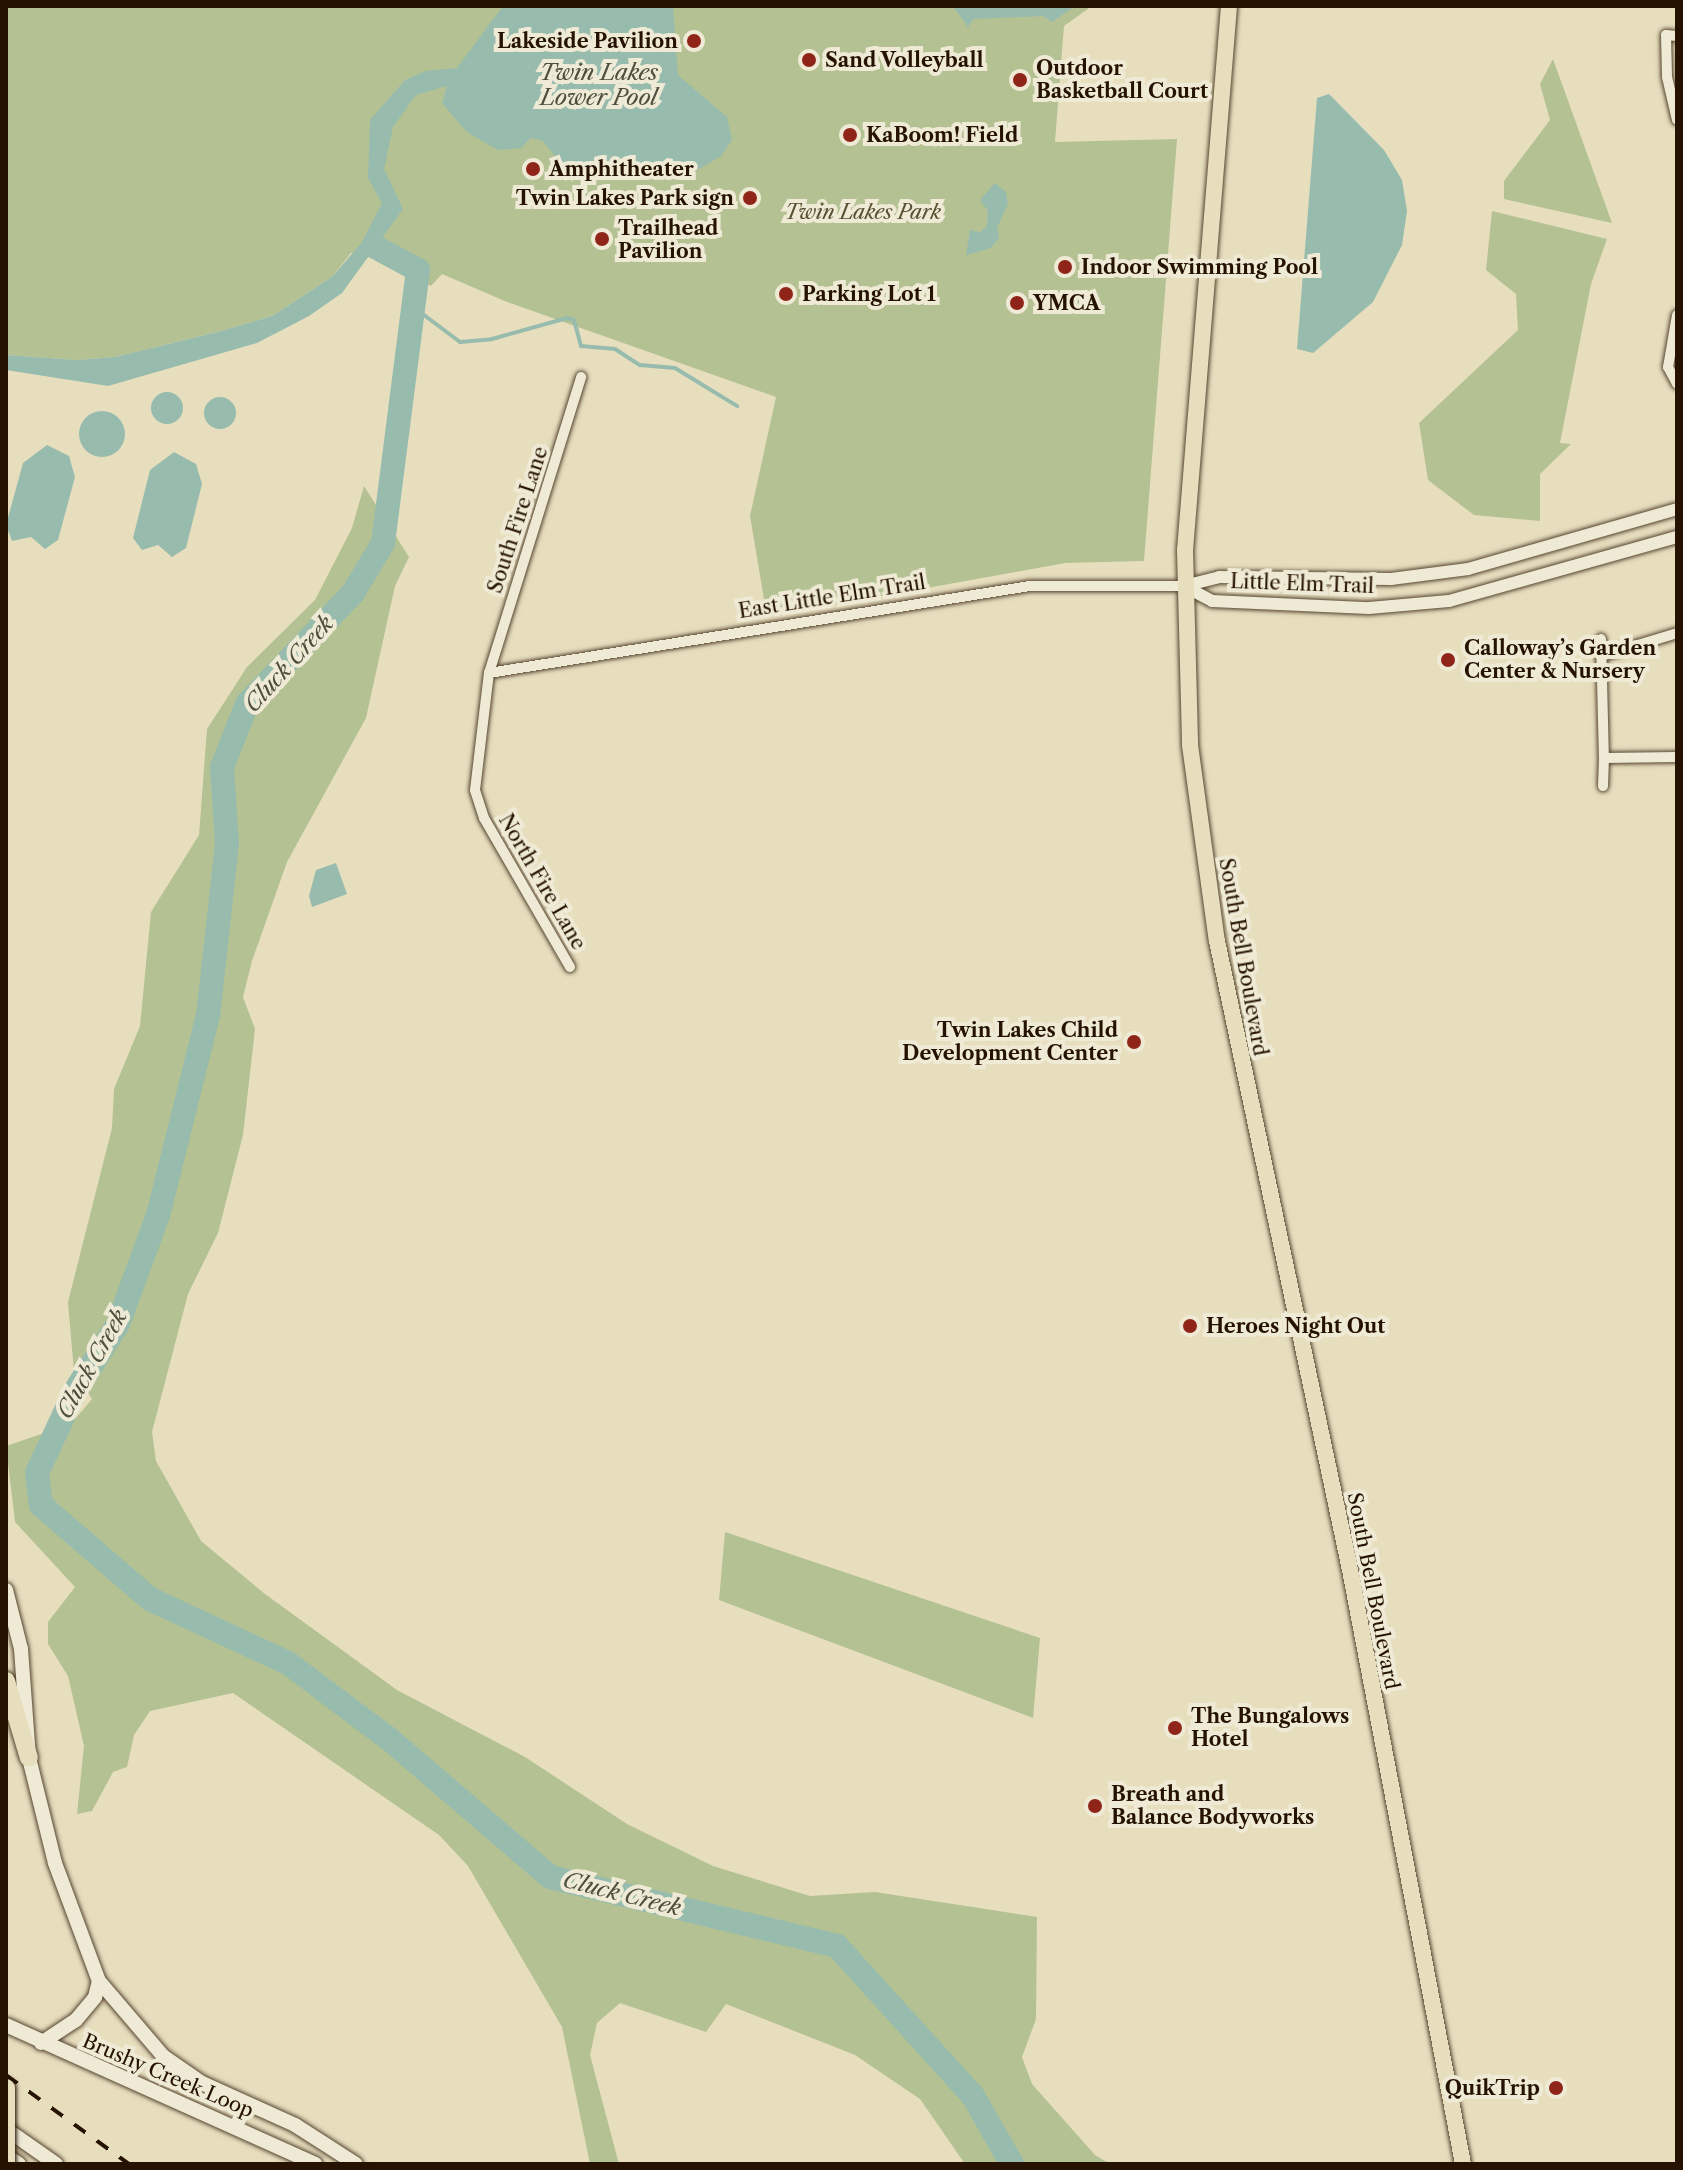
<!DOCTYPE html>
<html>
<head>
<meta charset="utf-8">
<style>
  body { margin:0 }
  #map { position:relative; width:1683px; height:2170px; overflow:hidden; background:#e7debe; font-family:"Libre Caslon Text",serif }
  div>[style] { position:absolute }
  .green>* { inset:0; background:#b4c193 }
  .water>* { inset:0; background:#97bcae }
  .round { border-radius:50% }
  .stream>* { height:4px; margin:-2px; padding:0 2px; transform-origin:2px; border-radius:2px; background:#97bcae }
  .river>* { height:24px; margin:-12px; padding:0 12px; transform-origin:12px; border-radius:12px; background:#97bcae }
  .roads { filter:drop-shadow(0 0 2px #564530) drop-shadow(0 0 2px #564530) }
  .minor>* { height:10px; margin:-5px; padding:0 5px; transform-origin:5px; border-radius:5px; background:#efead5 }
  .tertiary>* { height:12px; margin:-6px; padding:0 6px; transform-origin:6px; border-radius:6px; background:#efead5 }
  .secondary>* { height:14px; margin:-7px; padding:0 7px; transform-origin:7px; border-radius:7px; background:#efead5 }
  .primary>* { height:16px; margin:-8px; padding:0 8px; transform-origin:8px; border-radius:8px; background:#e7debe }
  .motorway>* { height:18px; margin:-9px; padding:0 9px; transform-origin:9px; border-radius:9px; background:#e7debe }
  .rail>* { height:4px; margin-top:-2px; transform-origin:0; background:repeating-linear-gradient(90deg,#251200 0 14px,transparent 0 28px) }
  .bridges { filter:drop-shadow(0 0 2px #251200) drop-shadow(0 0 2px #251200) }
  .motorway-bridge>* { height:18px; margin:-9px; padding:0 9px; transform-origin:9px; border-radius:9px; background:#e7debe }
  .dots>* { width:22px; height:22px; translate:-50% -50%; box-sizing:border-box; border:4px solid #efead5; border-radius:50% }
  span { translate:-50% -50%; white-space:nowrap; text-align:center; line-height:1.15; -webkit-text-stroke:8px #efead5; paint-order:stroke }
  .poi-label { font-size:20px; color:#251200; font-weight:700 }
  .right { translate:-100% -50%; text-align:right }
  .left { translate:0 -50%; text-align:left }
  .park-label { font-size:20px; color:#574f33; font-style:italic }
  .street-label { font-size:20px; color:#251200 }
  .water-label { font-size:22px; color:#4d4e3d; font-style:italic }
  .frame { position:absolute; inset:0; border:8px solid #251200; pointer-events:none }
</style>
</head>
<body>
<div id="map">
  <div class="green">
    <i style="clip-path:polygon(6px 6px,1092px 6px,1064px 26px,1055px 142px,1177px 139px,1144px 561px,1065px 563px,767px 617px,750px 516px,776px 397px,507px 302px,442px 274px,431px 286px,372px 253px,351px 253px,332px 277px,272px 316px,221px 331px,115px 357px,77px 360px,6px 355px)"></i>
    <i style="clip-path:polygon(1553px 59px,1612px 223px,1504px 199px,1504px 181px,1550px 120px,1540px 84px)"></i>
    <i style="clip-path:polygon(1492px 211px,1607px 239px,1591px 284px,1560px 443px,1571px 444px,1540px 474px,1540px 521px,1474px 515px,1428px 480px,1419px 423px,1518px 330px,1516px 294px,1486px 270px)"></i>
    <i style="clip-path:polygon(364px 486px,409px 557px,395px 586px,366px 718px,287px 862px,252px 961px,243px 997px,255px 1029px,243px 1135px,218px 1233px,188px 1294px,152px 1432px,156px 1461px,201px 1541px,265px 1594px,397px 1690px,525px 1757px,627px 1824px,713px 1866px,810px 1896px,875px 1892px,1037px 1917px,1036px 2019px,1022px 2057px,1032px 2084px,1095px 2155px,1110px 2164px,965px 2164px,920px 2099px,855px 2055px,726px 2004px,706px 2032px,620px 2003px,597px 2023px,590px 2055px,619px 2164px,590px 2164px,562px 2027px,468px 1866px,439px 1835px,233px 1693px,150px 1711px,134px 1735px,127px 1767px,113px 1772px,92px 1811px,77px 1814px,84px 1746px,68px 1676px,48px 1644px,48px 1622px,75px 1587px,15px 1522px,6px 1446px,71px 1424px,92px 1399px,74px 1372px,68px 1302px,112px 1128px,114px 1089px,140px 1026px,151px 912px,199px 835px,207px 729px,247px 667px,315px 600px,352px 528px)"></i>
    <i style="clip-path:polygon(725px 1532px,1040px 1638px,1033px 1718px,719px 1600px)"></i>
  </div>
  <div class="water">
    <i style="clip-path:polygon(503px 6px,673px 6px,678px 75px,727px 117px,732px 140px,721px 156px,701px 168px,674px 177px,618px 179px,563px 166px,543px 141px,531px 138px,521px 148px,498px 150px,467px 132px,442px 103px,447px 86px,416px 95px,393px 127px,384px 169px,403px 209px,342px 293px,309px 316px,257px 343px,108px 386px,6px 370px,6px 355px,77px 360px,115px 357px,221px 331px,272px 316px,332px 277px,362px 242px,382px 203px,368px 178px,370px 120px,405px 80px,426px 71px,457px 68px)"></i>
    <i style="clip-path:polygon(953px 6px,1075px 6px,1052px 22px,1043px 16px,973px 19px,968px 27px)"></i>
    <i style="clip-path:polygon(1329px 94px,1384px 150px,1402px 180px,1407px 211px,1402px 245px,1373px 302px,1313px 353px,1297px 349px,1317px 98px)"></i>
    <i style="clip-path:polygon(995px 183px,1006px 192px,1008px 204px,997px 228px,999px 238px,991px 248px,966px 255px,970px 230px,980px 232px,987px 226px,988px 211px,980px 200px)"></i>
    <i class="round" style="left:151px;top:392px;width:32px;height:32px"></i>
    <i class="round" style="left:204px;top:397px;width:32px;height:32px"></i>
    <i class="round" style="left:79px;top:411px;width:46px;height:46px"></i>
    <i style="clip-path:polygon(47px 445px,69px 456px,75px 477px,58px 540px,45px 549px,31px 537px,12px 541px,6px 525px,23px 463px)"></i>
    <i style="clip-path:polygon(174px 452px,196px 464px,202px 484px,186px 548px,172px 557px,158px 545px,142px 550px,133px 538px,150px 470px)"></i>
    <i style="clip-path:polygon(336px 863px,347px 894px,312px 907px,309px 896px,316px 870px)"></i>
  </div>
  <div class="stream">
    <i style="left:416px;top:309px;width:55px;rotate:36.9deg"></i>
    <i style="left:460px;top:342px;width:32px;rotate:-5deg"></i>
    <i style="left:492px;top:339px;width:78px;rotate:-15.6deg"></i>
    <i style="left:567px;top:318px;width:7px;rotate:16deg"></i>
    <i style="left:574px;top:320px;width:27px;rotate:75deg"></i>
    <i style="left:581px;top:346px;width:34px;rotate:5deg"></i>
    <i style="left:615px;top:349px;width:30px;rotate:33deg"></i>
    <i style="left:640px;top:365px;width:35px;rotate:5deg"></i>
    <i style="left:675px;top:368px;width:73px;rotate:31.5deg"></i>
  </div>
  <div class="river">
    <i style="left:375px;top:247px;width:49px;rotate:28.1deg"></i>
    <i style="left:418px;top:270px;width:275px;rotate:97.3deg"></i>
    <i style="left:383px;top:543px;width:58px;rotate:121deg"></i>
    <i style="left:353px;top:593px;width:153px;rotate:133.7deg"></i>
    <i style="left:247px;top:704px;width:68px;rotate:111.6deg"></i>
    <i style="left:222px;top:767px;width:77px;rotate:86.3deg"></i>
    <i style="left:227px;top:844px;width:172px;rotate:96.3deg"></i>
    <i style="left:208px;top:1015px;width:206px;rotate:104deg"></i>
    <i style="left:158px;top:1215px;width:116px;rotate:110.2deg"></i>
    <i style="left:118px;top:1324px;width:80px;rotate:122.7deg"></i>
    <i style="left:75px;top:1391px;width:90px;rotate:114.9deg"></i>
    <i style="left:37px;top:1473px;width:32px;rotate:83deg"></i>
    <i style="left:41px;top:1505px;width:144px;rotate:40.8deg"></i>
    <i style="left:150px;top:1599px;width:152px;rotate:24.9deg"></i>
    <i style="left:288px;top:1663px;width:125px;rotate:36.9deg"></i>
    <i style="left:388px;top:1738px;width:213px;rotate:40.6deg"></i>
    <i style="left:550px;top:1877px;width:295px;rotate:13.5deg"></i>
    <i style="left:837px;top:1946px;width:202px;rotate:47.8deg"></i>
    <i style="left:973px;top:2096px;width:78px;rotate:60.2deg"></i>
  </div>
  <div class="roads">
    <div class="minor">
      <i style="left:1677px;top:36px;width:11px;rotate:-175deg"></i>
      <i style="left:1666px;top:35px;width:42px;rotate:88.6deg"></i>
      <i style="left:1667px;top:77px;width:44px;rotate:76.9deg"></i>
      <i style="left:1677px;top:315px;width:53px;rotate:99.8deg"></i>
      <i style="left:1668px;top:367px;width:19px;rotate:62deg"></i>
      <i style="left:1601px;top:639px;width:119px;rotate:88.6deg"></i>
      <i style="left:1601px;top:656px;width:79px;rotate:-16.8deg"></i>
      <i style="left:489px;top:673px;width:548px;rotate:-9.14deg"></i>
      <i style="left:1030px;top:586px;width:154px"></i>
      <i style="left:1603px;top:786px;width:28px;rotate:-88deg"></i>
      <i style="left:1604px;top:758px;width:73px;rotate:-0.8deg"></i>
      <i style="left:570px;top:967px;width:172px;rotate:-120deg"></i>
      <i style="left:484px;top:818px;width:29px;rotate:-108deg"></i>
      <i style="left:475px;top:790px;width:118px;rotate:-83.2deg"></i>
      <i style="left:489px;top:673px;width:310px;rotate:-72.7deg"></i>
    </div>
    <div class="tertiary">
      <i style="left:1184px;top:586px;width:32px;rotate:28deg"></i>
      <i style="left:1212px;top:601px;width:157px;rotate:2.6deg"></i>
      <i style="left:1369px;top:608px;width:80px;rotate:-5deg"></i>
      <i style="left:1449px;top:601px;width:237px;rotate:-15.7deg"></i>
      <i style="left:1184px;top:586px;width:36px;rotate:-14deg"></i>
      <i style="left:1219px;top:577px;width:172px;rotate:0.7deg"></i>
      <i style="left:1391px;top:579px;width:78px;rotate:-7.4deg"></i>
      <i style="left:1468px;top:569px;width:217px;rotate:-16deg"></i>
    </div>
    <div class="secondary">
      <i style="left:6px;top:1590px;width:61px;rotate:75.7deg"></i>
      <i style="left:21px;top:1649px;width:109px;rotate:85.8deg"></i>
      <i style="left:29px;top:1758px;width:108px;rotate:76.1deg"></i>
      <i style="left:55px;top:1863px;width:126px;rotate:69.6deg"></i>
      <i style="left:99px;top:1981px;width:99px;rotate:49.5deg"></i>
      <i style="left:163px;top:2056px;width:47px;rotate:34.7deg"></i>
      <i style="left:202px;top:2083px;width:102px;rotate:24.3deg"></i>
      <i style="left:295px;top:2125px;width:72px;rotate:32.6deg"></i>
      <i style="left:6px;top:2025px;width:339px;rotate:24.2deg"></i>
      <i style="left:41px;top:2043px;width:42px;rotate:-33.3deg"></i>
      <i style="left:76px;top:2020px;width:30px;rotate:-50deg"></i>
      <i style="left:95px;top:1997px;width:16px;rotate:-76deg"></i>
      <i style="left:6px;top:2129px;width:61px;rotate:35deg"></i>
      <i style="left:6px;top:2155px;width:16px;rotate:35deg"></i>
    </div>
    <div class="primary">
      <i style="left:1229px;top:6px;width:546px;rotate:94.62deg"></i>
      <i style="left:1185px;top:550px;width:195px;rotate:88.5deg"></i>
      <i style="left:1190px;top:745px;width:198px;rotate:82.2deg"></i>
      <i style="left:1217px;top:941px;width:643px;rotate:78.06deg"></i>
      <i style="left:1350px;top:1570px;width:605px;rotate:79.23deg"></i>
    </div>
    <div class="motorway">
      <i style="left:6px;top:1681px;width:80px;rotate:73.4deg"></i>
    </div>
  </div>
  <div class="rail">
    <i style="left:6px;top:2075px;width:152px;rotate:35.9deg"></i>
  </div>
  <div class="bridges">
    <div class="motorway-bridge">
      <i style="left:6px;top:2088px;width:76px;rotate:90deg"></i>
    </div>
  </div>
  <div class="dots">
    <i style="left:694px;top:41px;background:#8f2418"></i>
    <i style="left:809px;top:60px;background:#8f2418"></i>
    <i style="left:1020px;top:80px;background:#8f2418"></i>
    <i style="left:850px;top:135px;background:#8f2418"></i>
    <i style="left:533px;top:169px;background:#8f2418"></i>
    <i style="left:750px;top:198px;background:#8f2418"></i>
    <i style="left:602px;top:239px;background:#8f2418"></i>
    <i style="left:1065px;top:267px;background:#8f2418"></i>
    <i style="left:786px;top:294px;background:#8f2418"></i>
    <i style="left:1017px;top:303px;background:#8f2418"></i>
    <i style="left:1448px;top:660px;background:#8f2418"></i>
    <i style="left:1134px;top:1042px;background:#8f2418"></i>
    <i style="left:1190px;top:1326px;background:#8f2418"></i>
    <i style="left:1175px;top:1728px;background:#8f2418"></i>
    <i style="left:1095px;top:1806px;background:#8f2418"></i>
    <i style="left:1556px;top:2088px;background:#8f2418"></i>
  </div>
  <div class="poi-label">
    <span class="right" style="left:678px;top:41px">Lakeside Pavilion</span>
    <span class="left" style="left:825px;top:60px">Sand Volleyball</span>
    <span class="left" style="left:1036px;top:80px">Outdoor<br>Basketball Court</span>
    <span class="left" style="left:866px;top:135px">KaBoom! Field</span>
    <span class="left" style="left:549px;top:169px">Amphitheater</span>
    <span class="right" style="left:734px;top:198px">Twin Lakes Park sign</span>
    <span class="left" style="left:618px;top:240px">Trailhead<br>Pavilion</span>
    <span class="left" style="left:1081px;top:267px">Indoor Swimming Pool</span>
    <span class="left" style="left:802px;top:294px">Parking Lot 1</span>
    <span class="left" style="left:1033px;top:303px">YMCA</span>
    <span class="left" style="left:1464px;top:660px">Calloway’s Garden<br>Center &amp; Nursery</span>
    <span class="right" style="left:1118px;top:1042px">Twin Lakes Child<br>Development Center</span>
    <span class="left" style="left:1206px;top:1326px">Heroes Night Out</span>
    <span class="left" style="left:1191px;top:1728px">The Bungalows<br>Hotel</span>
    <span class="left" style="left:1111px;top:1806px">Breath and<br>Balance Bodyworks</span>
    <span class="right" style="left:1540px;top:2088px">QuikTrip</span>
  </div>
  <div class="park-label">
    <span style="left:863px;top:212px">Twin Lakes Park</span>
  </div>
  <div class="street-label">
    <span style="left:518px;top:520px;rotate:-72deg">South Fire Lane</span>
    <span style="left:1302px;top:584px;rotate:2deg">Little Elm Trail</span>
    <span style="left:832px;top:597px;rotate:-9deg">East Little Elm Trail</span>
    <span style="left:542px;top:882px;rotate:60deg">North Fire Lane</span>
    <span style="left:1243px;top:957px;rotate:80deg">South Bell Boulevard</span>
    <span style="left:1373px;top:1591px;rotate:79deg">South Bell Boulevard</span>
    <span style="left:168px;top:2076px;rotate:23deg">Brushy Creek Loop</span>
  </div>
  <div class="water-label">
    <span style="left:599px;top:85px">Twin Lakes<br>Lower Pool</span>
    <span style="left:289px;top:664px;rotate:-48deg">Cluck Creek</span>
    <span style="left:92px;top:1364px;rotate:-61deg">Cluck Creek</span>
    <span style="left:622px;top:1894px;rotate:14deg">Cluck Creek</span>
  </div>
  <div class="frame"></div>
</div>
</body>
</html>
